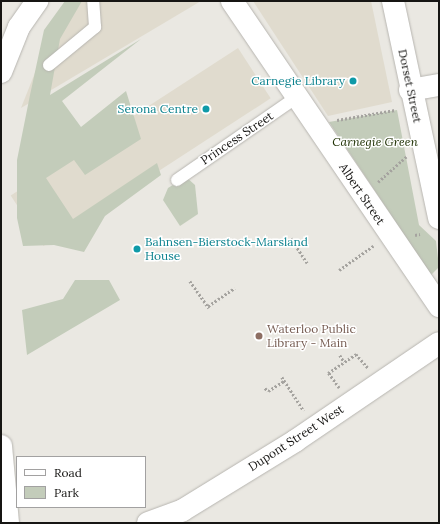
<!DOCTYPE html>
<html>
<head>
<meta charset="utf-8">
<style>
  body { margin:0 }
  #map { position:relative; width:440px; height:524px; overflow:hidden; background:#eae8e2; font-family:Lora,serif }
  div>[style] { position:absolute }
  .built>* { inset:0; background:#e0dbce; transform-origin:0 0 }
  .green>* { inset:0; background:#c3ccba }
  .path>* { height:2.5px; margin-top:-1.25px; transform-origin:0; background:repeating-linear-gradient(90deg,#a5a39f 0 2px,transparent 0 4px) }
  .roads { filter:drop-shadow(0 0 1px #b7b5b0) drop-shadow(0 0 1px #b7b5b0) }
  .lane>* { height:12px; margin:-6px; padding:0 6px; transform-origin:6px; border-radius:6px; background:#fff }
  .street>* { height:22px; margin:-11px; padding:0 11px; transform-origin:11px; border-radius:11px; background:#fff }
  .secondary>* { height:22px; margin:-11px; padding:0 11px; transform-origin:11px; border-radius:11px; background:#fff }
  .dots>* { width:11px; height:11px; translate:-50% -50%; box-sizing:border-box; border:2px solid #fff; border-radius:50% }
  span { translate:-50% -50%; white-space:nowrap; text-align:center; line-height:1.15; -webkit-text-stroke:3px #fff; paint-order:stroke }
  .culture-label { font-size:12px; color:#0d838f }
  .right { translate:-100% -50%; text-align:right }
  .left { translate:0 -50%; text-align:left }
  .street-label { font-size:12px; color:#161513 }
  .park-label { font-size:12px; color:#203205; font-style:italic }
  .education-label { font-size:12px; color:#785e54 }
  .frame { position:absolute; inset:0; border:2px solid #161513; pointer-events:none }
  .legend { position:absolute; left:16px; top:456px; width:130px; height:52px; box-sizing:border-box; background:#fff; border:1px solid #a2a1a1; margin:0; padding:5px 7px; list-style:none; font-size:12px; color:#161513 }
  .legend li { display:flex; align-items:center; gap:8px; height:20px }
  .legend b { width:20px; border:1px solid #a2a1a1 }
</style>
</head>
<body>
<div id="map">
  <div class="built">
    <i style="clip-path:polygon(72px 1px,201px 1px,21px 108px,44px 50px)"></i>
    <i style="clip-path:polygon(253px 1px,371px 1px,392px 102px,328px 116px)"></i>
    <i style="left:238px;top:48px;width:60px;height:271px;rotate:57deg"></i>
  </div>
  <div class="green">
    <i style="clip-path:polygon(65px 1px,82px 1px,60px 39px,50px 95px,141px 39px,62px 101px,81px 127px,126px 91px,141px 139px,85px 175px,74px 160px,46px 178px,73px 219px,157px 163px,161px 175px,105px 216px,84px 252px,54px 245px,23px 246px,17px 218px,17px 160px,30px 95px,44px 30px)"></i>
    <i style="clip-path:polygon(397px 110px,419px 225px,436px 241px,439px 267px,431px 275px,329px 122px)"></i>
    <i style="clip-path:polygon(186px 177px,195px 185px,198px 214px,180px 226px,163px 200px,168px 188px)"></i>
    <i style="clip-path:polygon(75px 280px,109px 280px,120px 300px,27px 355px,22px 310px,63px 299px)"></i>
  </div>
  <div class="path">
    <i style="left:337px;top:120px;width:59px;rotate:-9.8deg"></i>
    <i style="left:378px;top:182px;width:38px;rotate:-42deg"></i>
    <i style="left:415px;top:235px;width:5px;rotate:-11deg"></i>
    <i style="left:291px;top:238px;width:30px;rotate:57deg"></i>
    <i style="left:339px;top:270px;width:42px;rotate:-35.2deg"></i>
    <i style="left:190px;top:281px;width:33px;rotate:55deg"></i>
    <i style="left:208px;top:306px;width:32px;rotate:-34deg"></i>
    <i style="left:340px;top:355px;width:8px;rotate:60deg"></i>
    <i style="left:282px;top:377px;width:40px;rotate:57.1deg"></i>
    <i style="left:265px;top:388px;width:4px;rotate:45deg"></i>
    <i style="left:268px;top:391px;width:19px;rotate:-32deg"></i>
    <i style="left:339px;top:388px;width:19px;rotate:-126deg"></i>
    <i style="left:328px;top:373px;width:34px;rotate:-34deg"></i>
    <i style="left:356px;top:354px;width:18px;rotate:49deg"></i>
  </div>
  <div class="roads">
    <div class="lane">
      <i style="left:49px;top:65px;width:60px;rotate:-39.6deg"></i>
      <i style="left:95px;top:27px;width:26px;rotate:-94deg"></i>
      <i style="left:177px;top:180px;width:146px;rotate:-34.7deg"></i>
    </div>
    <div class="street">
      <i style="left:393px;top:1px;width:222px;rotate:78deg"></i>
      <i style="left:410px;top:90px;width:29px;rotate:-10deg"></i>
      <i style="left:148px;top:523px;width:37px;rotate:-20deg"></i>
      <i style="left:183px;top:510px;width:132px;rotate:-31.6deg"></i>
      <i style="left:295px;top:441px;width:174px;rotate:-34.2deg"></i>
    </div>
    <div class="secondary">
      <i style="left:232px;top:1px;width:369px;rotate:55.8deg"></i>
      <i style="left:1px;top:72px;width:48px;rotate:-68.2deg"></i>
      <i style="left:19px;top:27px;width:32px;rotate:-55deg"></i>
      <i style="left:1px;top:446px;width:77px;rotate:84.8deg"></i>
    </div>
  </div>
  <div class="dots">
    <i style="left:353px;top:81px;background:#0f9aa8"></i>
    <i style="left:206px;top:109px;background:#0f9aa8"></i>
    <i style="left:137px;top:249px;background:#0f9aa8"></i>
    <i style="left:259px;top:336px;background:#8d6e63"></i>
  </div>
  <div class="culture-label">
    <span class="right" style="left:345px;top:81px">Carnegie Library</span>
    <span class="right" style="left:198px;top:109px">Serona Centre</span>
    <span class="left" style="left:145px;top:249px">Bahnsen-Bierstock-Marsland<br>House</span>
  </div>
  <div class="street-label">
    <span style="left:410px;top:86px;rotate:78deg">Dorset Street</span>
    <span style="left:237px;top:138px;rotate:-34deg">Princess Street</span>
    <span style="left:362px;top:194px;rotate:56deg">Albert Street</span>
    <span style="left:296px;top:438px;rotate:-33deg">Dupont Street West</span>
  </div>
  <div class="park-label">
    <span style="left:375px;top:142px">Carnegie Green</span>
  </div>
  <div class="education-label">
    <span class="left" style="left:267px;top:336px">Waterloo Public<br>Library - Main</span>
  </div>
  <div class="frame"></div>
  <ul class="legend">
  <li><b style="height:5px;background:#fff"></b>Road</li>
  <li><b style="height:11px;background:#c3ccba"></b>Park</li>
  </ul>
</div>
</body>
</html>
